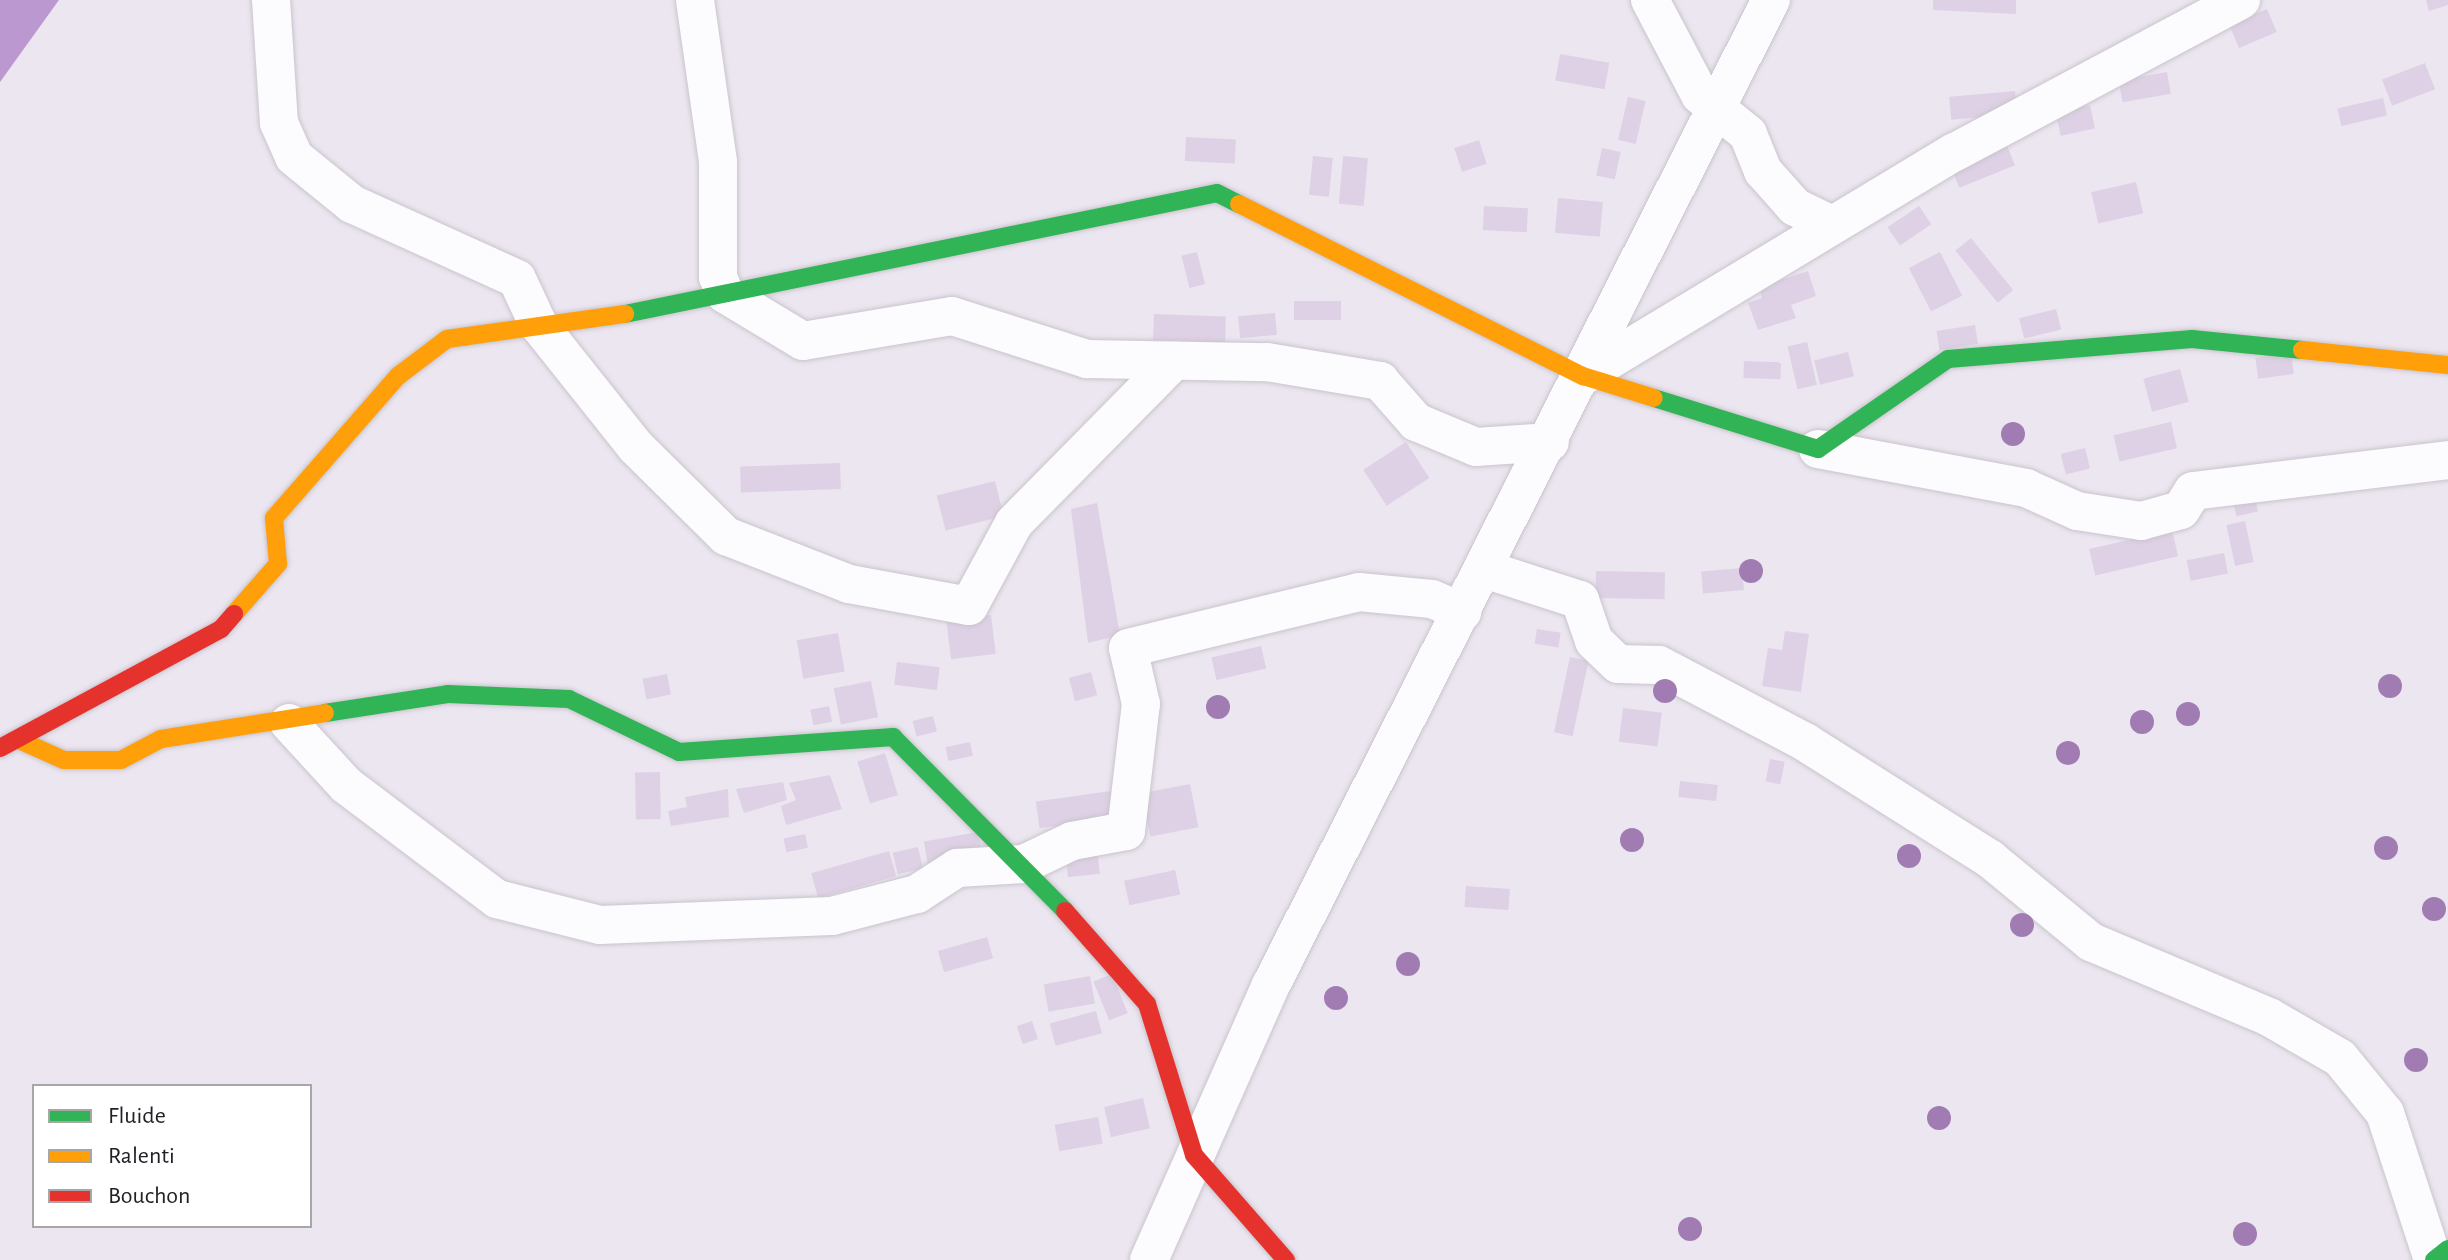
<!DOCTYPE html>
<html>
<head>
<meta charset="utf-8">
<style>
  body { margin:0 }
  #map { position:relative; width:2448px; height:1260px; overflow:hidden; background:#ece6f1; font-family:"Alegreya Sans",sans-serif }
  div>[style] { position:absolute }
  .water>* { inset:0; background:#bc98d1 }
  .building>* { inset:0; background:#ded1e5; transform-origin:0 0 }
  .roads { filter:drop-shadow(0 0 2px #c9c4cc) drop-shadow(0 0 2px #c9c4cc) }
  .street>* { height:38px; margin:-19px; padding:0 19px; transform-origin:19px; border-radius:19px; background:#fcfbfd }
  .fast>* { height:18px; margin:-9px; padding:0 9px; transform-origin:9px; border-radius:9px; background:#30b455 }
  .slow>* { height:18px; margin:-9px; padding:0 9px; transform-origin:9px; border-radius:9px; background:#ff9f0a }
  .jam>* { height:18px; margin:-9px; padding:0 9px; transform-origin:9px; border-radius:9px; background:#e5322d }
  .trees>* { width:24px; height:24px; margin:-12px; border-radius:50%; background:#a17cb3 }
  span { translate:-50% -50%; white-space:nowrap; text-align:center; line-height:1.15; -webkit-text-stroke:6px #fff; paint-order:stroke }
  .legend { position:absolute; left:32px; top:1084px; width:280px; height:144px; box-sizing:border-box; background:#fff; border:2px solid #a7a6a9; margin:0; padding:10px 14px; list-style:none; font-size:24px; color:#242027 }
  .legend li { display:flex; align-items:center; gap:16px; height:40px }
  .legend b { width:40px; border:2px solid #a7a6a9 }
</style>
</head>
<body>
<div id="map">
  <div class="water">
    <i style="clip-path:polygon(0 0,59px 0,0 82px)"></i>
  </div>
  <div class="building">
    <i style="clip-path:polygon(1933px 0,2016px 0,2016px 14px,1933px 10px)"></i>
    <i style="clip-path:polygon(2426px 0,2448px 0,2448px 5px,2429px 11px)"></i>
    <i style="left:2267px;top:9px;width:25px;height:41px;rotate:67deg"></i>
    <i style="left:1560px;top:54px;width:50px;height:27px;rotate:10deg"></i>
    <i style="left:2425px;top:63px;width:28px;height:46px;rotate:69deg"></i>
    <i style="left:2167px;top:72px;width:22px;height:49px;rotate:80deg"></i>
    <i style="left:2015px;top:91px;width:23px;height:66px;rotate:85deg"></i>
    <i style="left:1628px;top:97px;width:18px;height:44px;rotate:13deg"></i>
    <i style="left:2383px;top:98px;width:18px;height:47px;rotate:77deg"></i>
    <i style="left:2090px;top:105px;width:24px;height:35px;rotate:78deg"></i>
    <i style="left:1186px;top:137px;width:50px;height:24px;rotate:3deg"></i>
    <i style="left:1479px;top:140px;width:25px;height:26px;rotate:72deg"></i>
    <i style="left:2006px;top:143px;width:24px;height:60px;rotate:68deg"></i>
    <i style="left:1602px;top:148px;width:19px;height:28px;rotate:12deg"></i>
    <i style="left:1313px;top:156px;width:20px;height:39px;rotate:6deg"></i>
    <i style="left:1343px;top:156px;width:25px;height:48px;rotate:5deg"></i>
    <i style="left:2136px;top:182px;width:32px;height:46px;rotate:77deg"></i>
    <i style="left:1558px;top:198px;width:45px;height:35px;rotate:5deg"></i>
    <i style="left:1484px;top:206px;width:44px;height:24px;rotate:3deg"></i>
    <i style="left:1919px;top:206px;width:22px;height:38px;rotate:56deg"></i>
    <i style="left:1971px;top:238px;width:67px;height:20px;rotate:51deg"></i>
    <i style="left:1197px;top:252px;width:33px;height:16px;rotate:76deg"></i>
    <i style="left:1940px;top:252px;width:49px;height:35px;rotate:63deg"></i>
    <i style="clip-path:polygon(1808px 271px,1816px 296px,1791px 305px,1796px 318px,1758px 330px,1748px 303px,1762px 298px,1759px 287px)"></i>
    <i style="left:1294px;top:301px;width:47px;height:19px"></i>
    <i style="left:2056px;top:309px;width:21px;height:38px;rotate:76deg"></i>
    <i style="left:1275px;top:313px;width:22px;height:37px;rotate:85deg"></i>
    <i style="left:1154px;top:314px;width:72px;height:26px;rotate:2deg"></i>
    <i style="left:1975px;top:325px;width:19px;height:39px;rotate:81deg"></i>
    <i style="left:1807px;top:342px;width:44px;height:20px;rotate:77deg"></i>
    <i style="left:1848px;top:352px;width:25px;height:35px;rotate:76deg"></i>
    <i style="left:2291px;top:353px;width:21px;height:36px;rotate:82deg"></i>
    <i style="left:1744px;top:361px;width:37px;height:17px;rotate:2deg"></i>
    <i style="left:2180px;top:369px;width:34px;height:38px;rotate:75deg"></i>
    <i style="left:2171px;top:422px;width:27px;height:59px;rotate:77deg"></i>
    <i style="left:1406px;top:442px;width:43px;height:51px;rotate:57deg"></i>
    <i style="left:2085px;top:448px;width:21px;height:25px;rotate:76deg"></i>
    <i style="left:840px;top:463px;width:26px;height:100px;rotate:88deg"></i>
    <i style="left:995px;top:481px;width:36px;height:60px;rotate:76deg"></i>
    <i style="left:2254px;top:493px;width:19px;height:22px;rotate:78deg"></i>
    <i style="clip-path:polygon(1097px 503px,1120px 635px,1088px 643px,1071px 509px)"></i>
    <i style="left:2245px;top:521px;width:42px;height:19px;rotate:78deg"></i>
    <i style="left:2172px;top:530px;width:27px;height:85px;rotate:77deg"></i>
    <i style="left:2224px;top:553px;width:21px;height:38px;rotate:79deg"></i>
    <i style="left:1742px;top:568px;width:22px;height:41px;rotate:85deg"></i>
    <i style="left:1596px;top:571px;width:69px;height:27px;rotate:1deg"></i>
    <i style="left:991px;top:615px;width:39px;height:45px;rotate:83deg"></i>
    <i style="left:1537px;top:629px;width:24px;height:15px;rotate:9deg"></i>
    <i style="clip-path:polygon(1785px 631px,1809px 634px,1801px 692px,1762px 686px,1768px 648px,1782px 650px)"></i>
    <i style="left:838px;top:633px;width:39px;height:42px;rotate:80deg"></i>
    <i style="left:1261px;top:646px;width:23px;height:51px;rotate:77deg"></i>
    <i style="left:1570px;top:657px;width:19px;height:77px;rotate:12deg"></i>
    <i style="left:897px;top:662px;width:43px;height:23px;rotate:7deg"></i>
    <i style="left:1091px;top:672px;width:24px;height:23px;rotate:75deg"></i>
    <i style="left:667px;top:674px;width:21px;height:25px;rotate:79deg"></i>
    <i style="left:871px;top:681px;width:37px;height:38px;rotate:79deg"></i>
    <i style="left:829px;top:706px;width:16px;height:19px;rotate:79deg"></i>
    <i style="left:1623px;top:708px;width:39px;height:34px;rotate:7deg"></i>
    <i style="left:933px;top:716px;width:16px;height:21px;rotate:76deg"></i>
    <i style="left:970px;top:742px;width:14px;height:25px;rotate:78deg"></i>
    <i style="left:885px;top:753px;width:44px;height:29px;rotate:73deg"></i>
    <i style="left:1770px;top:759px;width:15px;height:23px;rotate:11deg"></i>
    <i style="left:660px;top:772px;width:47px;height:25px;rotate:89deg"></i>
    <i style="clip-path:polygon(830px 775px,842px 809px,786px 825px,781px 806px,796px 800px,789px 783px)"></i>
    <i style="left:1680px;top:781px;width:38px;height:16px;rotate:6deg"></i>
    <i style="clip-path:polygon(783px 782px,787px 800px,744px 813px,736px 789px)"></i>
    <i style="left:1190px;top:784px;width:44px;height:49px;rotate:79deg"></i>
    <i style="clip-path:polygon(728px 789px,729px 817px,671px 826px,668px 811px,687px 807px,685px 797px)"></i>
    <i style="left:1118px;top:790px;width:27px;height:83px;rotate:82deg"></i>
    <i style="left:978px;top:832px;width:22px;height:55px;rotate:80deg"></i>
    <i style="left:805px;top:834px;width:14px;height:22px;rotate:78deg"></i>
    <i style="left:918px;top:847px;width:22px;height:26px;rotate:77deg"></i>
    <i style="left:1097px;top:847px;width:27px;height:32px;rotate:84deg"></i>
    <i style="left:889px;top:851px;width:26px;height:81px;rotate:74deg"></i>
    <i style="left:1175px;top:870px;width:25px;height:52px;rotate:78deg"></i>
    <i style="left:1466px;top:886px;width:44px;height:21px;rotate:4deg"></i>
    <i style="left:987px;top:937px;width:22px;height:51px;rotate:74deg"></i>
    <i style="left:1112px;top:974px;width:42px;height:20px;rotate:68deg"></i>
    <i style="left:1090px;top:976px;width:28px;height:47px;rotate:80deg"></i>
    <i style="left:1096px;top:1011px;width:23px;height:48px;rotate:75deg"></i>
    <i style="left:1032px;top:1021px;width:19px;height:16px;rotate:72deg"></i>
    <i style="left:1143px;top:1098px;width:31px;height:40px;rotate:77deg"></i>
    <i style="left:1098px;top:1117px;width:27px;height:44px;rotate:80deg"></i>
  </div>
  <div class="roads">
    <div class="street">
      <i style="left:271px;top:0;width:123px;rotate:86.3deg"></i>
      <i style="left:279px;top:123px;width:37px;rotate:66deg"></i>
      <i style="left:294px;top:157px;width:75px;rotate:39deg"></i>
      <i style="left:352px;top:204px;width:181px;rotate:24.4deg"></i>
      <i style="left:517px;top:279px;width:50px;rotate:65deg"></i>
      <i style="left:538px;top:324px;width:157px;rotate:51.5deg"></i>
      <i style="left:636px;top:447px;width:127px;rotate:44.7deg"></i>
      <i style="left:726px;top:536px;width:132px;rotate:21.3deg"></i>
      <i style="left:849px;top:584px;width:122px;rotate:10.4deg"></i>
      <i style="left:969px;top:606px;width:94px;rotate:-61.5deg"></i>
      <i style="left:1014px;top:523px;width:228px;rotate:-45.4deg"></i>
      <i style="left:695px;top:0;width:164px;rotate:81.9deg"></i>
      <i style="left:718px;top:162px;width:115px;rotate:90deg"></i>
      <i style="left:718px;top:277px;width:18px;rotate:68deg"></i>
      <i style="left:725px;top:294px;width:91px;rotate:31.1deg"></i>
      <i style="left:803px;top:341px;width:151px;rotate:-9.5deg"></i>
      <i style="left:952px;top:316px;width:142px;rotate:17.7deg"></i>
      <i style="left:1087px;top:359px;width:180px;rotate:1deg"></i>
      <i style="left:1267px;top:362px;width:115px;rotate:9.5deg"></i>
      <i style="left:1380px;top:381px;width:55px;rotate:48.7deg"></i>
      <i style="left:1416px;top:422px;width:65px;rotate:22.6deg"></i>
      <i style="left:1476px;top:447px;width:74px;rotate:-3.9deg"></i>
      <i style="left:1650px;top:0;width:107px;rotate:62.2deg"></i>
      <i style="left:1700px;top:95px;width:62px;rotate:39.1deg"></i>
      <i style="left:1748px;top:134px;width:40px;rotate:68deg"></i>
      <i style="left:1763px;top:171px;width:48px;rotate:48.4deg"></i>
      <i style="left:1795px;top:207px;width:39px;rotate:26deg"></i>
      <i style="left:1583px;top:376px;width:434px;rotate:-31.1deg"></i>
      <i style="left:1955px;top:152px;width:324px;rotate:-28deg"></i>
      <i style="left:1818px;top:449px;width:212px;rotate:10.6deg"></i>
      <i style="left:2026px;top:488px;width:56px;rotate:24.3deg"></i>
      <i style="left:2077px;top:511px;width:65px;rotate:8.9deg"></i>
      <i style="left:2141px;top:521px;width:41px;rotate:-15.4deg"></i>
      <i style="left:2181px;top:510px;width:22px;rotate:-58deg"></i>
      <i style="left:2193px;top:491px;width:257px;rotate:-6.9deg"></i>
      <i style="left:1484px;top:569px;width:101px;rotate:17.9deg"></i>
      <i style="left:1580px;top:600px;width:43px;rotate:71.1deg"></i>
      <i style="left:1594px;top:641px;width:33px;rotate:44deg"></i>
      <i style="left:1618px;top:664px;width:41px;rotate:1.4deg"></i>
      <i style="left:1659px;top:665px;width:165px;rotate:27.8deg"></i>
      <i style="left:1805px;top:742px;width:219px;rotate:32.3deg"></i>
      <i style="left:1990px;top:859px;width:131px;rotate:39.4deg"></i>
      <i style="left:2091px;top:942px;width:193px;rotate:22.8deg"></i>
      <i style="left:2269px;top:1017px;width:82px;rotate:30deg"></i>
      <i style="left:2340px;top:1058px;width:71px;rotate:50.7deg"></i>
      <i style="left:2385px;top:1113px;width:155px;rotate:71.9deg"></i>
      <i style="left:289px;top:723px;width:84px;rotate:47.4deg"></i>
      <i style="left:346px;top:785px;width:189px;rotate:37.1deg"></i>
      <i style="left:497px;top:899px;width:106px;rotate:14.2deg"></i>
      <i style="left:600px;top:925px;width:232px;rotate:-2.2deg"></i>
      <i style="left:832px;top:916px;width:88px;rotate:-14.5deg"></i>
      <i style="left:917px;top:894px;width:48px;rotate:-33deg"></i>
      <i style="left:957px;top:868px;width:67px;rotate:-3.4deg"></i>
      <i style="left:1024px;top:864px;width:53px;rotate:-25.6deg"></i>
      <i style="left:1072px;top:841px;width:55px;rotate:-10.5deg"></i>
      <i style="left:1126px;top:831px;width:128px;rotate:-83.3deg"></i>
      <i style="left:1141px;top:704px;width:57px;rotate:-103.1deg"></i>
      <i style="left:1128px;top:648px;width:238px;rotate:-13.6deg"></i>
      <i style="left:1359px;top:592px;width:73px;rotate:5.5deg"></i>
      <i style="left:1432px;top:599px;width:33px;rotate:23deg"></i>
      <i style="left:1149px;top:1260px;width:301px;rotate:-66.1deg"></i>
      <i style="left:1271px;top:985px;width:1105px;rotate:-63.09deg"></i>
    </div>
    <div class="fast">
      <i style="left:625px;top:314px;width:604px;rotate:-11.55deg"></i>
      <i style="left:1217px;top:193px;width:25px;rotate:27deg"></i>
      <i style="left:1654px;top:398px;width:172px;rotate:17.3deg"></i>
      <i style="left:1818px;top:449px;width:158px;rotate:-34.7deg"></i>
      <i style="left:1948px;top:359px;width:245px;rotate:-4.7deg"></i>
      <i style="left:2192px;top:339px;width:111px;rotate:5.7deg"></i>
      <i style="left:325px;top:713px;width:124px;rotate:-8.8deg"></i>
      <i style="left:448px;top:694px;width:121px;rotate:2.4deg"></i>
      <i style="left:569px;top:699px;width:122px;rotate:25.7deg"></i>
      <i style="left:679px;top:752px;width:215px;rotate:-4deg"></i>
      <i style="left:893px;top:737px;width:245px;rotate:45.3deg"></i>
      <i style="left:2434px;top:1260px;width:18px;rotate:-38deg"></i>
    </div>
    <div class="slow">
      <i style="left:1239px;top:204px;width:385px;rotate:26.6deg"></i>
      <i style="left:1583px;top:376px;width:74px;rotate:17.2deg"></i>
      <i style="left:2302px;top:350px;width:147px;rotate:5.9deg"></i>
      <i style="left:234px;top:614px;width:67px;rotate:-48.7deg"></i>
      <i style="left:278px;top:564px;width:46px;rotate:-95deg"></i>
      <i style="left:274px;top:518px;width:189px;rotate:-48.9deg"></i>
      <i style="left:398px;top:376px;width:61px;rotate:-37.1deg"></i>
      <i style="left:447px;top:339px;width:180px;rotate:-8deg"></i>
      <i style="left:19px;top:740px;width:49px;rotate:24deg"></i>
      <i style="left:64px;top:760px;width:57px"></i>
      <i style="left:121px;top:760px;width:45px;rotate:-27.7deg"></i>
      <i style="left:161px;top:739px;width:166px;rotate:-9deg"></i>
    </div>
    <div class="jam">
      <i style="left:0;top:748px;width:251px;rotate:-28.3deg"></i>
      <i style="left:221px;top:629px;width:20px;rotate:-49deg"></i>
      <i style="left:1065px;top:911px;width:124px;rotate:48.6deg"></i>
      <i style="left:1147px;top:1004px;width:158px;rotate:72.7deg"></i>
      <i style="left:1194px;top:1155px;width:140px;rotate:48.8deg"></i>
    </div>
  </div>
  <div class="trees">
    <i style="left:2013px;top:434px"></i>
    <i style="left:1751px;top:571px"></i>
    <i style="left:2390px;top:686px"></i>
    <i style="left:1665px;top:691px"></i>
    <i style="left:1218px;top:707px"></i>
    <i style="left:2188px;top:714px"></i>
    <i style="left:2142px;top:722px"></i>
    <i style="left:2068px;top:753px"></i>
    <i style="left:1632px;top:840px"></i>
    <i style="left:2386px;top:848px"></i>
    <i style="left:1909px;top:856px"></i>
    <i style="left:2434px;top:909px"></i>
    <i style="left:2022px;top:925px"></i>
    <i style="left:1408px;top:964px"></i>
    <i style="left:1336px;top:998px"></i>
    <i style="left:2416px;top:1060px"></i>
    <i style="left:1939px;top:1118px"></i>
    <i style="left:1690px;top:1229px"></i>
    <i style="left:2245px;top:1234px"></i>
  </div>
  <ul class="legend">
  <li><b style="height:10px;background:#30b455"></b>Fluide</li>
  <li><b style="height:10px;background:#ff9f0a"></b>Ralenti</li>
  <li><b style="height:10px;background:#e5322d"></b>Bouchon</li>
  </ul>
</div>
</body>
</html>
